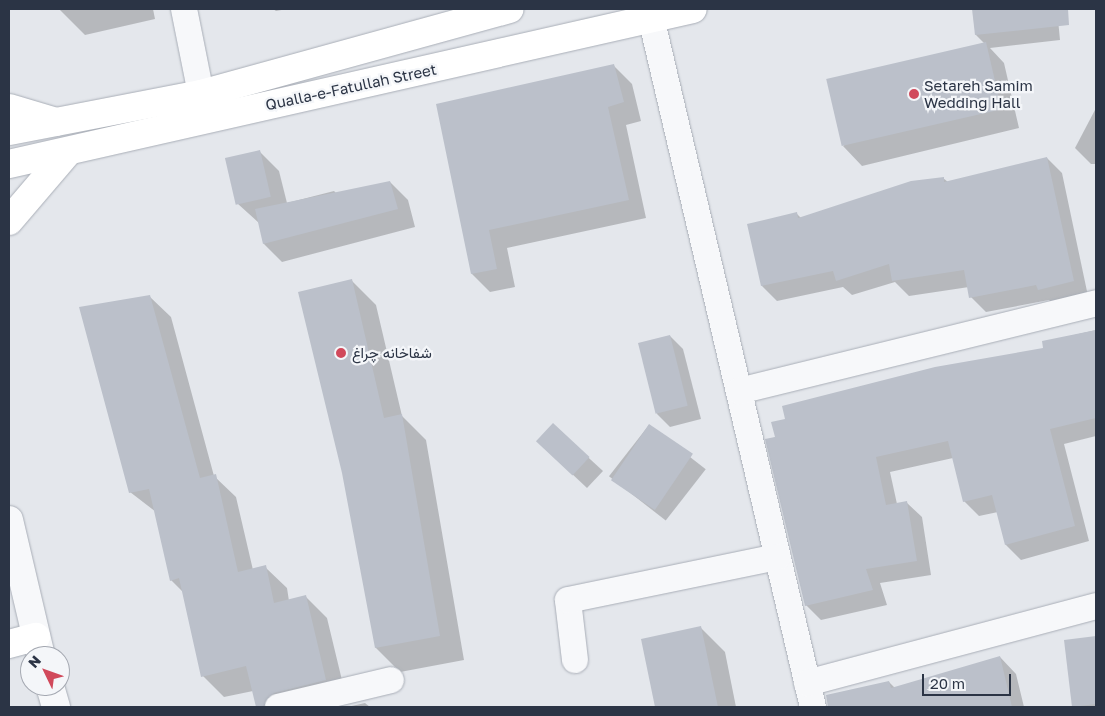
<!DOCTYPE html>
<html>
<head>
<meta charset="utf-8">
<style>
  body { margin:0 }
  #map { position:relative; width:1105px; height:716px; overflow:hidden; background:#e4e7ec; font-family:"Golos Text",Vazirmatn,sans-serif }
  div>[style] { position:absolute }
  .shadow>* { inset:0; background:#0003; transform-origin:0 0 }
  .building>* { inset:0; background:#bbc0ca; transform-origin:0 0 }
  .roads { filter:drop-shadow(0 0 1px #a9aeb7) drop-shadow(0 0 1px #a9aeb7) }
  .minor>* { height:26px; margin:-13px; padding:0 13px; transform-origin:13px; border-radius:13px; background:#f7f8fa }
  .tertiary>* { height:28px; margin:-14px; padding:0 14px; transform-origin:14px; border-radius:14px; background:#f7f8fa }
  .secondary>* { height:28px; margin:-14px; padding:0 14px; transform-origin:14px; border-radius:14px; background:#fff }
  .primary>* { height:28px; margin:-14px; padding:0 14px; transform-origin:14px; border-radius:14px; background:#fff }
  .dots>* { width:14px; height:14px; translate:-50% -50%; box-sizing:border-box; border:2px solid #f4f6f9; border-radius:50% }
  span { translate:-50% -50%; white-space:nowrap; text-align:center; line-height:1.15; -webkit-text-stroke:4.5px #f4f6f9; paint-order:stroke }
  .poi-label { font-size:15px; color:#2b3445 }
  .left { translate:0 -50%; text-align:left }
  .street-label { font-size:15px; color:#2b3445 }
  .frame { position:absolute; inset:0; border:10px solid #2b3445; pointer-events:none }
  .north { position:absolute; left:20px; top:646px; width:50px; height:50px; box-sizing:border-box; background:#f4f6f9; border:1px solid #a4a8b1; border-radius:50%; rotate:312deg; font-size:14px; font-weight:700; line-height:20px; text-align:center; color:#2b3445 }
  .north::after { content:''; display:block; margin:auto; width:18px; height:22px; background:#d1495b; clip-path:polygon(50% 0,100% 100%,50% 72%,0 100%) }
  .scale { position:absolute; left:922px; top:674px; width:89px; height:22px; box-sizing:border-box; border:2px solid #2b3445; border-top:0; padding-left:6px; font-size:15px; line-height:18px; white-space:nowrap; color:#2b3445; -webkit-text-stroke:4px #f4f6f9; paint-order:stroke }
</style>
</head>
<body>
<div id="map">
  <div class="shadow">
    <i style="clip-path:polygon(59px 9px,153px 9px,155px 19px,85px 35px)"></i>
    <i style="clip-path:polygon(273px 9px,287px 9px,276px 11px)"></i>
    <i style="clip-path:polygon(973px 9px,1057px 9px,1060px 40px,990px 48px,1004px 63px,1019px 128px,862px 166px,843px 146px,985px 44px,976px 35px)"></i>
    <i style="clip-path:polygon(613px 65px,632px 84px,641px 121px,626px 125px,646px 218px,507px 248px,515px 287px,490px 292px,472px 274px,438px 105px)"></i>
    <i style="clip-path:polygon(1096px 108px,1096px 164px,1091px 164px,1075px 148px)"></i>
    <i style="clip-path:polygon(260px 152px,279px 171px,287px 203px,334px 191px,339px 196px,390px 182px,408px 200px,415px 227px,282px 262px,264px 244px,259px 223px,238px 204px)"></i>
    <i style="clip-path:polygon(1047px 158px,1062px 173px,1088px 296px,1054px 305px,1049px 300px,986px 312px,971px 297px,969px 287px,909px 296px,895px 282px,852px 295px,843px 287px,777px 301px,762px 286px,748px 225px,797px 214px,801px 218px,943px 178px,948px 182px)"></i>
    <i style="clip-path:polygon(351px 280px,376px 305px,402px 416px,426px 440px,464px 660px,400px 672px,376px 648px)"></i>
    <i style="clip-path:polygon(149px 296px,171px 317px,214px 476px,236px 497px,253px 570px,265px 567px,287px 588px,289px 601px,306px 597px,327px 618px,347px 701px,321px 707px,257px 707px,253px 691px,224px 697px,203px 676px,184px 593px,171px 580px,156px 512px,130px 492px)"></i>
    <i style="clip-path:polygon(1096px 330px,1096px 436px,1064px 444px,1089px 541px,1021px 560px,1006px 545px,998px 512px,979px 516px,964px 501px,953px 458px,890px 472px,897px 504px,907px 503px,922px 517px,931px 575px,880px 583px,887px 605px,821px 620px,806px 605px,767px 440px,1045px 349px,1044px 342px)"></i>
    <i style="clip-path:polygon(670px 336px,683px 349px,701px 419px,670px 427px,657px 414px)"></i>
    <i style="clip-path:polygon(553px 425px,603px 471px,587px 488px,552px 455px)"></i>
    <i style="left:649px;top:425px;width:72px;height:65px;rotate:38deg"></i>
    <i style="clip-path:polygon(701px 628px,725px 652px,736px 707px,656px 707px,642px 640px)"></i>
    <i style="clip-path:polygon(1096px 637px,1096px 707px,1074px 707px,1065px 641px)"></i>
    <i style="clip-path:polygon(1000px 657px,1016px 674px,1024px 707px,852px 707px,849px 691px,889px 682px,895px 688px)"></i>
    <i style="clip-path:polygon(365px 703px,370px 707px,347px 707px)"></i>
  </div>
  <div class="building">
    <i style="clip-path:polygon(972px 9px,1068px 9px,1069px 25px,975px 35px)"></i>
    <i style="left:986px;top:42px;width:69px;height:164px;rotate:77deg"></i>
    <i style="clip-path:polygon(614px 64px,624px 102px,608px 107px,629px 200px,489px 230px,497px 269px,471px 274px,436px 104px)"></i>
    <i style="left:260px;top:150px;width:48px;height:36px;rotate:77deg"></i>
    <i style="clip-path:polygon(1047px 157px,1074px 281px,1038px 290px,1036px 285px,969px 298px,964px 270px,892px 281px,889px 264px,836px 281px,833px 271px,761px 286px,747px 224px,797px 212px,798px 218px,911px 181px,944px 177px,944px 182px)"></i>
    <i style="clip-path:polygon(390px 181px,398px 209px,263px 244px,255px 209px)"></i>
    <i style="clip-path:polygon(352px 279px,384px 418px,402px 414px,440px 636px,375px 648px,342px 473px,298px 292px)"></i>
    <i style="clip-path:polygon(150px 295px,200px 478px,216px 474px,238px 572px,266px 565px,274px 603px,306px 595px,326px 680px,274px 693px,263px 707px,256px 707px,246px 666px,201px 677px,179px 578px,170px 581px,149px 489px,129px 493px,79px 307px)"></i>
    <i style="clip-path:polygon(1096px 330px,1096px 418px,1050px 429px,1075px 526px,1005px 545px,992px 495px,963px 502px,948px 441px,876px 457px,886px 505px,907px 501px,917px 561px,866px 569px,873px 590px,805px 606px,765px 439px,775px 437px,771px 422px,785px 419px,782px 406px,935px 367px,1043px 348px,1042px 341px)"></i>
    <i style="left:670px;top:335px;width:73px;height:33px;rotate:76deg"></i>
    <i style="left:553px;top:423px;width:50px;height:25px;rotate:43deg"></i>
    <i style="left:649px;top:424px;width:53px;height:68px;rotate:34deg"></i>
    <i style="clip-path:polygon(701px 626px,718px 707px,655px 707px,641px 639px)"></i>
    <i style="clip-path:polygon(1096px 636px,1096px 704px,1072px 707px,1064px 640px)"></i>
    <i style="clip-path:polygon(1000px 656px,1012px 707px,828px 707px,826px 695px,889px 681px,891px 688px)"></i>
  </div>
  <div class="roads">
    <div class="minor">
      <i style="left:184px;top:9px;width:87px;rotate:78.7deg"></i>
      <i style="left:649px;top:9px;width:717px;rotate:76.78deg"></i>
      <i style="left:739px;top:391px;width:368px;rotate:-13.8deg"></i>
      <i style="left:575px;top:660px;width:60px;rotate:-96.7deg"></i>
      <i style="left:568px;top:600px;width:214px;rotate:-11.6deg"></i>
      <i style="left:807px;top:683px;width:299px;rotate:-14.9deg"></i>
      <i style="left:278px;top:707px;width:116px;rotate:-13.4deg"></i>
    </div>
    <div class="tertiary">
      <i style="left:9px;top:520px;width:140px;rotate:76.8deg"></i>
      <i style="left:50px;top:686px;width:22px;rotate:74deg"></i>
    </div>
    <div class="secondary">
      <i style="left:9px;top:131px;width:196px;rotate:-10.9deg"></i>
      <i style="left:201px;top:94px;width:320px;rotate:-15.4deg"></i>
      <i style="left:9px;top:164px;width:701px;rotate:-12.77deg"></i>
    </div>
    <div class="primary">
      <i style="left:9px;top:108px;width:49px;rotate:16.6deg"></i>
      <i style="left:9px;top:221px;width:89px;rotate:-49.5deg"></i>
      <i style="left:9px;top:644px;width:28px;rotate:-15deg"></i>
    </div>
  </div>
  <div class="dots">
    <i style="left:914px;top:94px;background:#d1495b"></i>
    <i style="left:341px;top:353px;background:#d1495b"></i>
  </div>
  <div class="poi-label">
    <span class="left" style="left:924px;top:94px">Setareh Samim<br>Wedding Hall</span>
    <span class="left" style="left:352px;top:353px">شفاخانه چراغ</span>
  </div>
  <div class="street-label">
    <span style="left:351px;top:87px;rotate:-12deg">Qualla-e-Fatullah Street</span>
  </div>
  <div class="frame"></div>
  <div class="north">N</div>
  <div class="scale">20 m</div>
</div>
</body>
</html>
